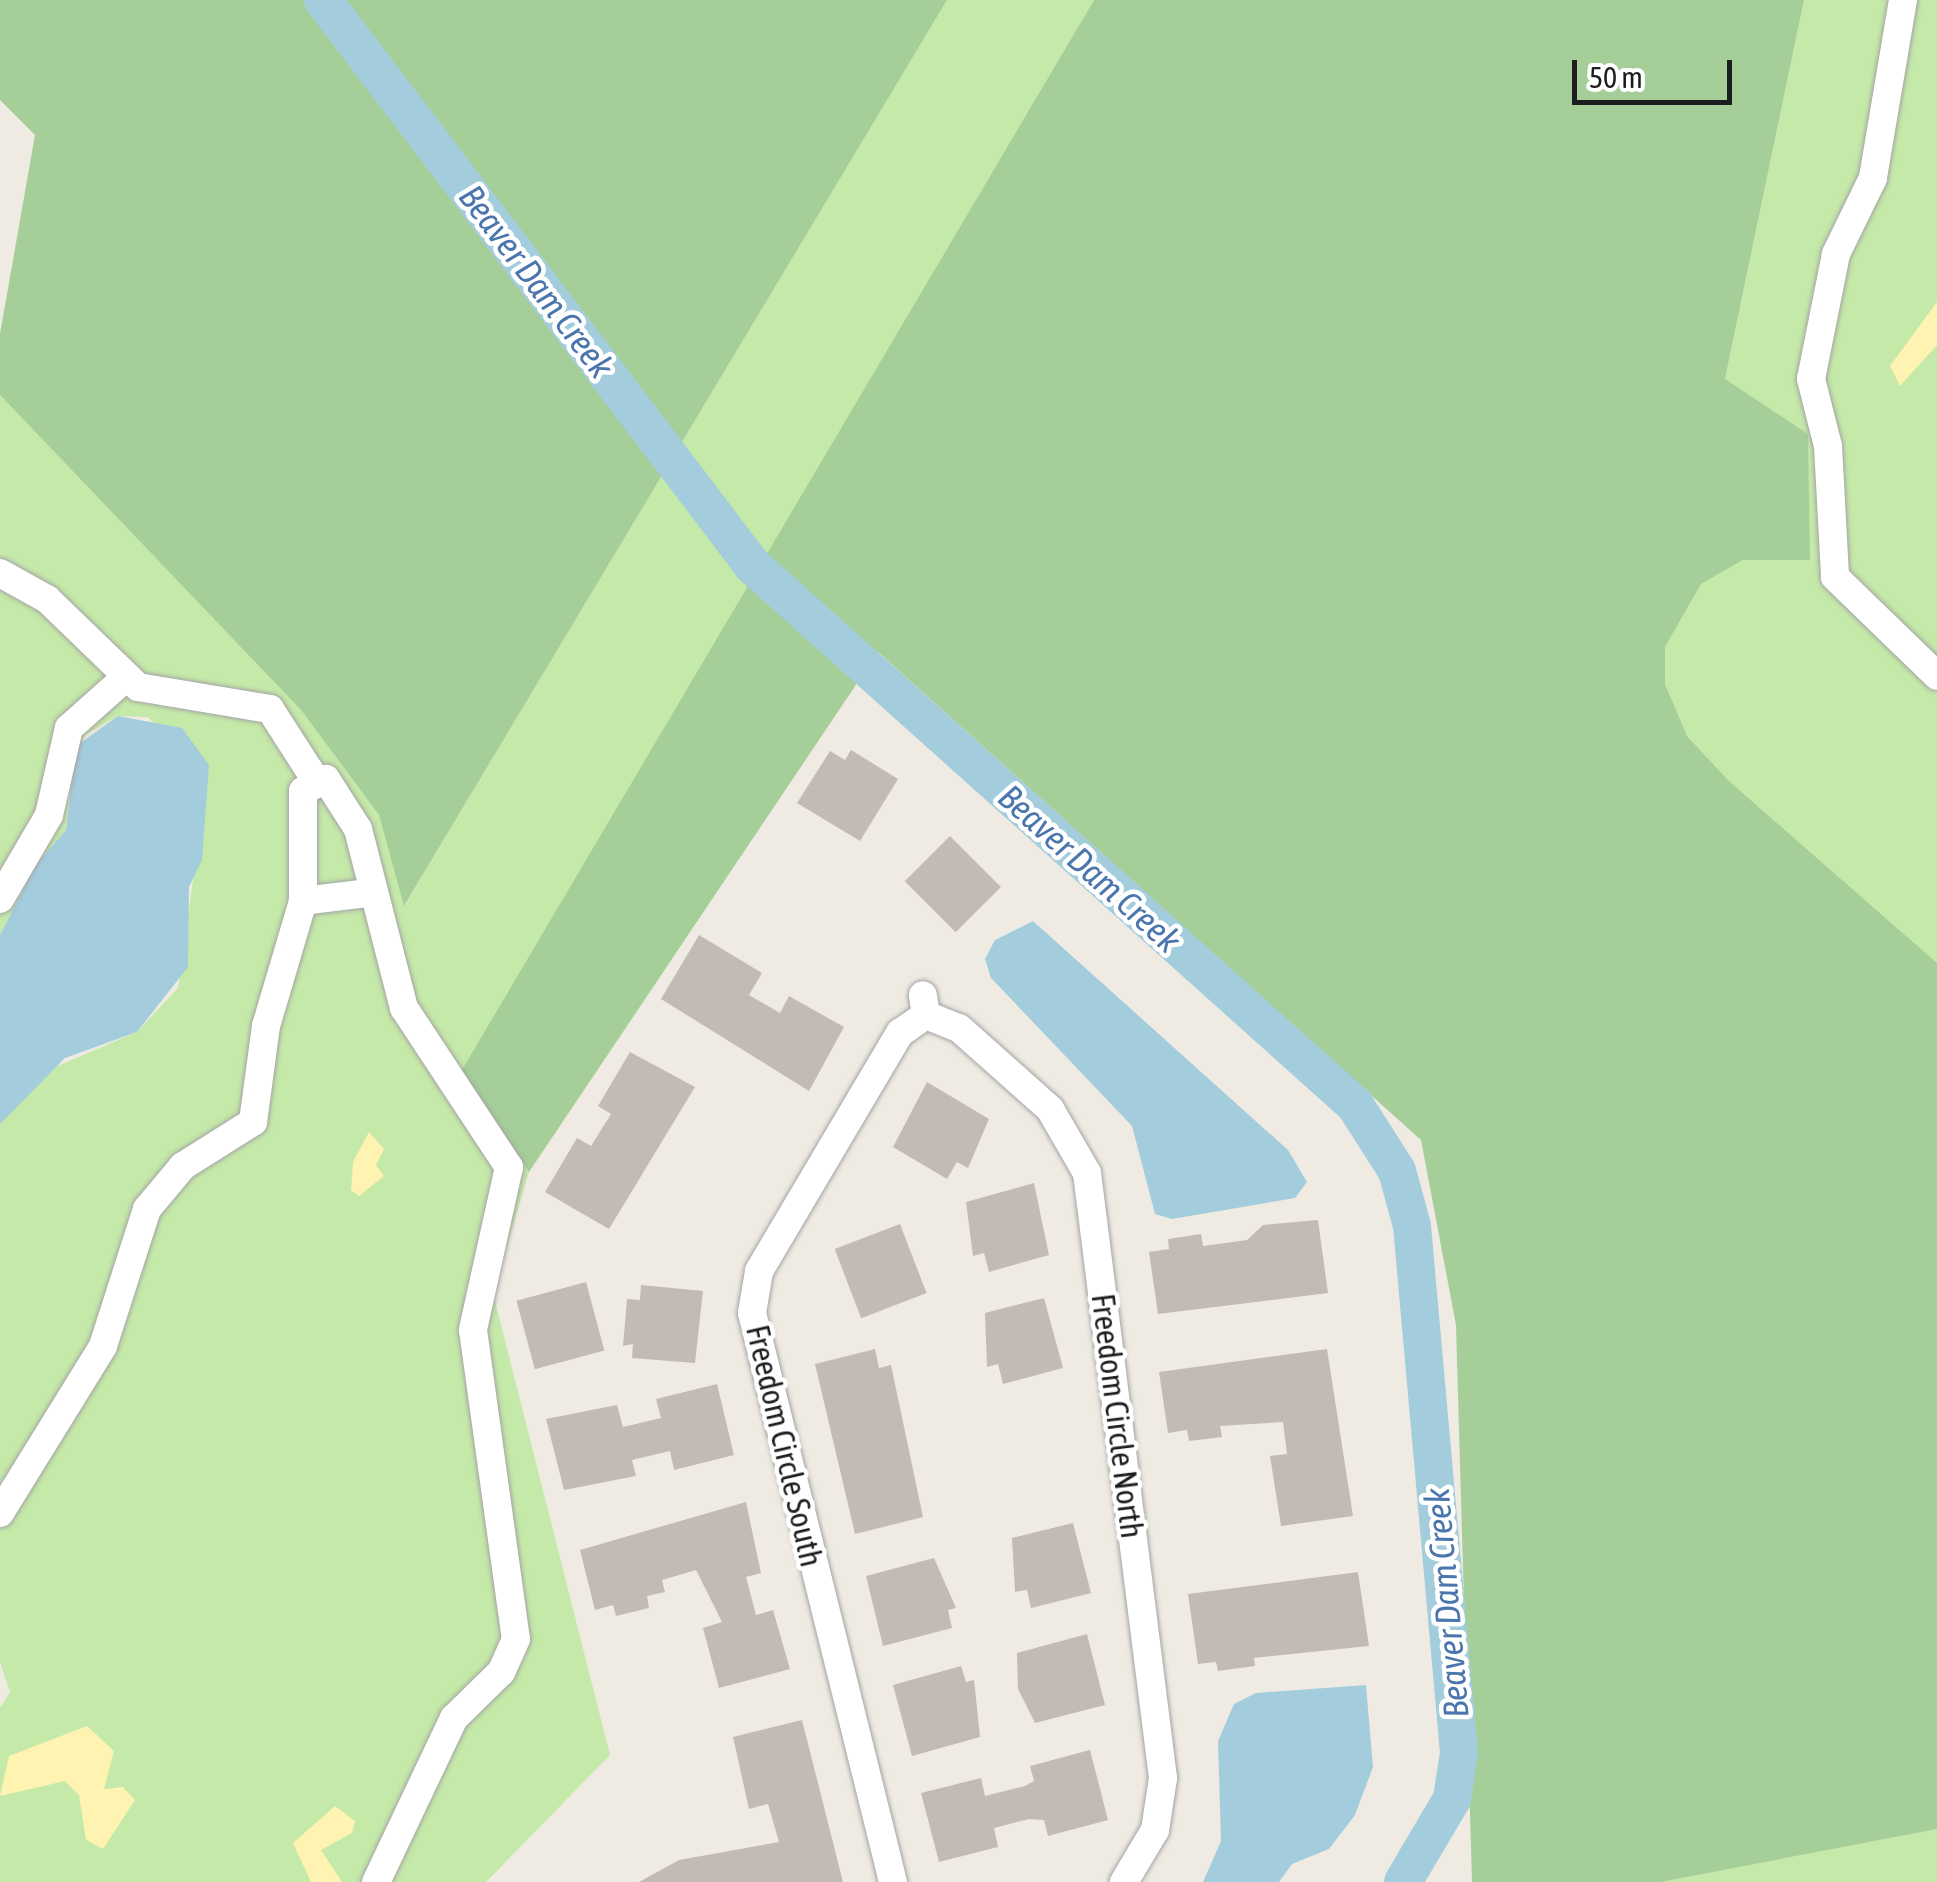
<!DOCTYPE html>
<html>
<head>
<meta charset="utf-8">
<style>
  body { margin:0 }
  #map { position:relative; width:1937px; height:1882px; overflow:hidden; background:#efebe3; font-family:"Asap Condensed",sans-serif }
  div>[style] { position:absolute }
  .grass>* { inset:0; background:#c5e9a8 }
  .forest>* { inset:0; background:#a5ce98 }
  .sand>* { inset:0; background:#fff3b1 }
  .water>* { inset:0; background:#a3cddd }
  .river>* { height:38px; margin:-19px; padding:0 19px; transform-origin:19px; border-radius:19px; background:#a3cddd }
  .building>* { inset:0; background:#c3bab3; transform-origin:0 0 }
  .roads { filter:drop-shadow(0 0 2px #a4a4a4) drop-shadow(0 0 2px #a4a4a4) }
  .minor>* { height:28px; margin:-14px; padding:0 14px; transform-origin:14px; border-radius:14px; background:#fff }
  span { translate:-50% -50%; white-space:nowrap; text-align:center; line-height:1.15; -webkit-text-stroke:9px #fff; paint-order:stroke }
  .street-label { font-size:32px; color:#1d1d1d }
  .water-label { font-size:35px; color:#4a76ad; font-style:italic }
  .scale { position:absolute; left:1572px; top:60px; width:160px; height:45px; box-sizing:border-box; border:5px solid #1d1d1d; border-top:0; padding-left:12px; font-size:30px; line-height:35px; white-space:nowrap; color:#1d1d1d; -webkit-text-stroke:8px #fff; paint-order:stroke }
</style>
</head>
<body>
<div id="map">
  <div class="grass">
    <i style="clip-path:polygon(947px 0,1094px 0,463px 1070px,529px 1172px,493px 1293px,610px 1755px,486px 1882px,0 1882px,0 1708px,10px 1692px,0 1662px,0 1124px,46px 1071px,137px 1032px,178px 988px,209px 765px,147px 717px,118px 716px,85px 735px,73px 761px,66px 830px,35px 866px,0 935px,0 395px,301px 710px,379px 815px,405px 905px)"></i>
    <i style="clip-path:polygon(1804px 0,1937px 0,1937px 963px,1729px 781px,1687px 736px,1665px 684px,1665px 647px,1701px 584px,1743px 560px,1809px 560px,1808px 434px,1725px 380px)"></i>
    <i style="clip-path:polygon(1937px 1829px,1937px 1882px,1661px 1882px)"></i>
  </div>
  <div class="forest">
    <i style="clip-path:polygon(0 0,947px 0,404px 906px,379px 815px,301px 710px,0 395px,0 334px,35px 135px,0 100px)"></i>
    <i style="clip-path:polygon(1094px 0,1804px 0,1725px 379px,1808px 434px,1810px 560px,1743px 560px,1701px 584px,1665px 647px,1665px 684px,1687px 736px,1729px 781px,1937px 963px,1937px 1829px,1661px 1882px,1472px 1882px,1456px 1325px,1421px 1140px,878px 652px,529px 1172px,462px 1070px)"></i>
  </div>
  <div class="sand">
    <i style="clip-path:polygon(1937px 302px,1937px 345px,1900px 386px,1890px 366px)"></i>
    <i style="clip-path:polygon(369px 1132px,384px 1149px,376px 1165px,384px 1176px,359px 1196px,351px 1190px,353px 1162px)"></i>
    <i style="clip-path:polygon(87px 1726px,114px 1751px,104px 1789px,123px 1787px,135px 1800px,103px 1849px,86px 1840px,79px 1795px,65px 1781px,0 1796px,9px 1756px)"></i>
    <i style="clip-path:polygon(335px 1806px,355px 1821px,352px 1833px,321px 1850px,342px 1882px,311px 1882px,293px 1843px)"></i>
  </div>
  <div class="water">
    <i style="clip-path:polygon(118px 716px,182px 728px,209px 765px,202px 860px,189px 887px,188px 967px,137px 1032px,65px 1058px,0 1124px,0 935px,35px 866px,66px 830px,76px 746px)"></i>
    <i style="clip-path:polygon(1033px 921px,1288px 1150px,1307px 1182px,1295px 1198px,1172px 1219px,1155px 1214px,1132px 1126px,991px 978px,985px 959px,995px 940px)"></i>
    <i style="clip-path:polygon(1366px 1685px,1373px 1767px,1355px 1815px,1329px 1849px,1292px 1864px,1279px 1882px,1203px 1882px,1221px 1841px,1218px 1741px,1234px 1704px,1256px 1693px)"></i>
  </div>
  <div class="river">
    <i style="left:323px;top:0;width:711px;rotate:52.78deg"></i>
    <i style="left:753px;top:566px;width:808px;rotate:41.84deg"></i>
    <i style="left:1355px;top:1105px;width:78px;rotate:57.5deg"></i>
    <i style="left:1397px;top:1171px;width:57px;rotate:74.7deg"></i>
    <i style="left:1412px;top:1226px;width:529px;rotate:84.9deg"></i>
    <i style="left:1459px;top:1753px;width:47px;rotate:98.7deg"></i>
    <i style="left:1452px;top:1799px;width:96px;rotate:120.6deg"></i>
  </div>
  <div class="building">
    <i style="clip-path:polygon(851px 750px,898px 779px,860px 841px,797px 803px,830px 751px,845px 760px)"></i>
    <i style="left:950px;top:836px;width:72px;height:64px;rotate:45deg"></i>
    <i style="clip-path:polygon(699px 935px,762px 973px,749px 995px,780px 1013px,789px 996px,844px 1027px,809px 1091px,661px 999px)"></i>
    <i style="clip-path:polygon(630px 1052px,695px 1087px,609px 1229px,545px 1192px,577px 1138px,591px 1146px,611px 1114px,598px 1106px)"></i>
    <i style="clip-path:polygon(927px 1082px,989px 1119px,968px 1168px,957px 1162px,947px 1179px,893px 1147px)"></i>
    <i style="clip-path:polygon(1034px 1183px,1049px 1255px,989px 1272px,984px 1253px,973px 1256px,966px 1202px)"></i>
    <i style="clip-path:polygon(1318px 1220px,1328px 1293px,1158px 1314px,1149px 1252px,1169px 1249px,1168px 1239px,1201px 1234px,1203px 1246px,1247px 1240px,1263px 1225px)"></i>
    <i style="left:900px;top:1224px;width:74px;height:70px;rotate:69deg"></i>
    <i style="left:586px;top:1282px;width:71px;height:72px;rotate:75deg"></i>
    <i style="clip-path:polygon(641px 1285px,703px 1291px,695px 1363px,632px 1358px,633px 1344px,623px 1346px,627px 1299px,640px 1300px)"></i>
    <i style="clip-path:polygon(1044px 1298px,1063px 1368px,1003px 1384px,998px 1364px,987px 1367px,985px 1313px)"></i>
    <i style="clip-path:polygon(875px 1349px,879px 1368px,891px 1365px,923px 1517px,855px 1534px,815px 1364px)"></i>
    <i style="clip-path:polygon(1327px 1349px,1353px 1516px,1281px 1526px,1270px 1456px,1287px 1454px,1283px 1422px,1220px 1426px,1222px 1437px,1189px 1441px,1187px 1430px,1168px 1433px,1159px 1372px)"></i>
    <i style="clip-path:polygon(717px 1384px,734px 1455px,674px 1470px,670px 1451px,632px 1460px,636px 1476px,564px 1490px,546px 1419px,617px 1405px,623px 1427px,661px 1418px,656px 1399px)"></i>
    <i style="clip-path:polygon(746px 1502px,761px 1573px,746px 1577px,756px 1615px,773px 1610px,790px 1669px,719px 1688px,703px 1628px,722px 1622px,696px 1570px,662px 1580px,665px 1592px,647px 1596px,649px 1608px,616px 1616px,613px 1605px,595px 1610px,580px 1550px)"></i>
    <i style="clip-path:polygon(1073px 1523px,1091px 1593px,1031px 1608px,1027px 1590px,1015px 1592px,1012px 1538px)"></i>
    <i style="clip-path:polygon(934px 1558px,956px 1608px,948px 1610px,952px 1628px,883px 1646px,866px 1576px)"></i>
    <i style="clip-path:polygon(1358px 1572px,1369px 1646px,1254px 1658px,1255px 1666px,1218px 1671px,1216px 1662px,1198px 1664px,1188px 1594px)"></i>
    <i style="clip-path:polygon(1087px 1634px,1105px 1705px,1035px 1723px,1018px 1689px,1017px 1653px)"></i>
    <i style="clip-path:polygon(961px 1666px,966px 1682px,974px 1680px,980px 1737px,912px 1756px,893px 1685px)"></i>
    <i style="clip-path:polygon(802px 1720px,843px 1882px,639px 1882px,679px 1860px,779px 1842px,768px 1804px,749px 1809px,733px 1737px)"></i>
    <i style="clip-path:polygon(1090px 1750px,1108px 1820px,1048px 1836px,1044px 1820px,1029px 1819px,994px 1828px,998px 1847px,939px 1862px,921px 1793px,981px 1778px,985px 1796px,1025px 1786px,1034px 1781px,1030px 1766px)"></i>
  </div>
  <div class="roads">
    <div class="minor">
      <i style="left:1903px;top:0;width:181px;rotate:99.6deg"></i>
      <i style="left:1873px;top:178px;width:85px;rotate:116deg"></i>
      <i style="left:1836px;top:254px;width:127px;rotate:101.3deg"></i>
      <i style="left:1811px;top:379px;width:69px;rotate:75.8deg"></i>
      <i style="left:1828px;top:446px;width:131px;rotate:86.9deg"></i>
      <i style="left:1835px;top:577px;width:142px;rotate:44.1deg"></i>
      <i style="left:0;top:573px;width:54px;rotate:29deg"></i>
      <i style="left:47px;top:599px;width:127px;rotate:44deg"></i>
      <i style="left:138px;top:687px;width:134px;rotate:9.5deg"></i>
      <i style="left:270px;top:709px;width:83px;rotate:57.3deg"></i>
      <i style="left:0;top:899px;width:97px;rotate:-59.7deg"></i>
      <i style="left:49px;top:815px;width:89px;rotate:-77.1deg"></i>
      <i style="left:69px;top:728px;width:74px;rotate:-41.7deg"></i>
      <i style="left:303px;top:901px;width:65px;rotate:-7deg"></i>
      <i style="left:926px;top:1015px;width:35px;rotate:22deg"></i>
      <i style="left:959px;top:1028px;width:122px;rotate:41.7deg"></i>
      <i style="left:1050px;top:1109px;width:74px;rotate:60deg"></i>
      <i style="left:1087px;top:1173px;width:610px;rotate:82.84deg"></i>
      <i style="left:1163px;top:1778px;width:53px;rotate:98.7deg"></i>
      <i style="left:1155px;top:1830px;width:61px;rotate:120.8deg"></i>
      <i style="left:0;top:1513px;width:196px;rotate:-58.3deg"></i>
      <i style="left:103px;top:1346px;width:144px;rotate:-72.2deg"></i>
      <i style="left:147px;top:1209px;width:56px;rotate:-50.1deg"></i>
      <i style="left:183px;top:1166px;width:83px;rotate:-32.2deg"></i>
      <i style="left:253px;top:1122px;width:97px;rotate:-82.3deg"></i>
      <i style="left:266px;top:1026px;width:130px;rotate:-73.5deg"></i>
      <i style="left:303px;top:901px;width:110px;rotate:-90deg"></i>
      <i style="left:303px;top:791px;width:26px;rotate:-28deg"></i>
      <i style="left:326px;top:779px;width:59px;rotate:57.4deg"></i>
      <i style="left:358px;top:829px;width:185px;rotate:75.6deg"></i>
      <i style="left:404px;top:1008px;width:191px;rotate:56.6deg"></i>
      <i style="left:509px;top:1167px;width:167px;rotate:102.5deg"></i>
      <i style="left:473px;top:1330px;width:312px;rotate:82.1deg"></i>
      <i style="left:516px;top:1639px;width:36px;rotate:114deg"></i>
      <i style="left:501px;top:1672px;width:66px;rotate:135.6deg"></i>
      <i style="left:454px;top:1718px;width:182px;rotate:115.4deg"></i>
      <i style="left:893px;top:1882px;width:586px;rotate:-103.92deg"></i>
      <i style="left:752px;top:1313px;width:43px;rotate:-80.5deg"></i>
      <i style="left:759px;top:1271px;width:277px;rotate:-59.4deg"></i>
      <i style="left:900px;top:1033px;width:32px;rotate:-35deg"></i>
      <i style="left:926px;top:1015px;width:20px;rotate:-99deg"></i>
    </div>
  </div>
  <div class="street-label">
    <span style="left:1117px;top:1416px;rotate:83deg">Freedom Circle North</span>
    <span style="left:784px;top:1446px;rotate:77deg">Freedom Circle South</span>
  </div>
  <div class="water-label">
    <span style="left:537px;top:281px;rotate:53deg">Beaver Dam Creek</span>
    <span style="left:1090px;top:868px;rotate:42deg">Beaver Dam Creek</span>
    <span style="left:1446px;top:1603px;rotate:-95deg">Beaver Dam Creek</span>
  </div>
  <div class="scale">50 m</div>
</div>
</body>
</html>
